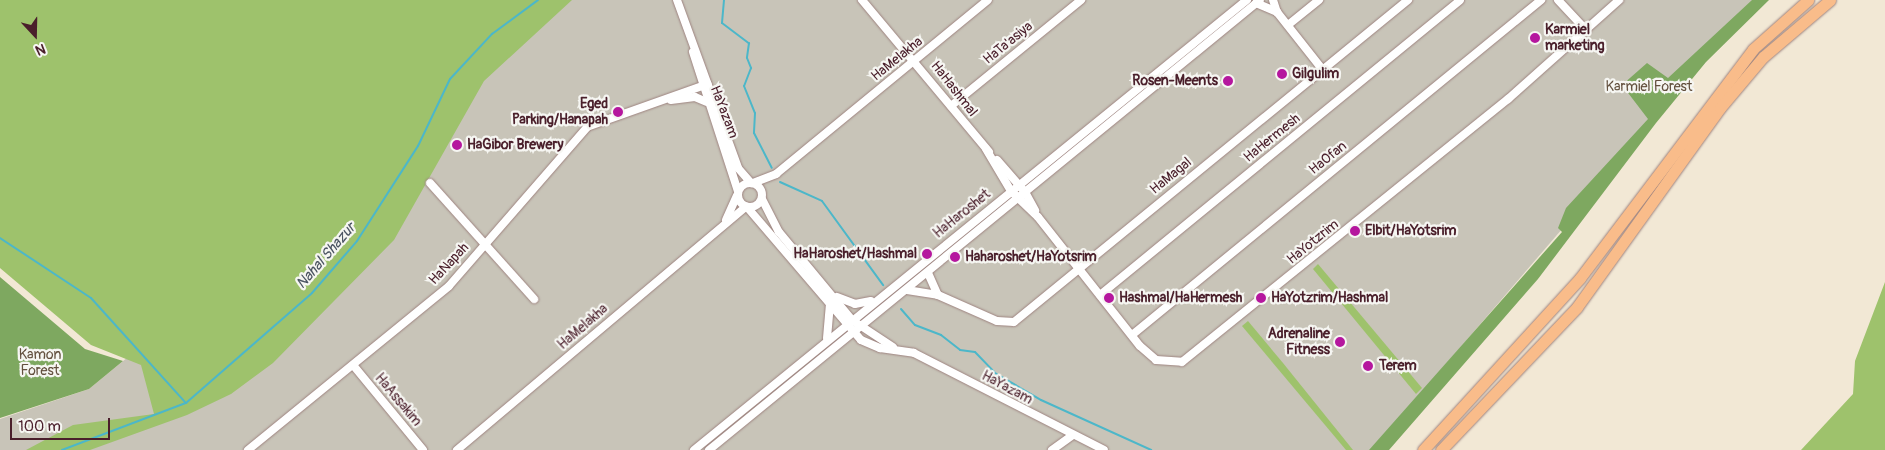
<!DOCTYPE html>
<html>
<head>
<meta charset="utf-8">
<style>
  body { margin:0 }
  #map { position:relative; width:1885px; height:450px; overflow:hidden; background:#f2e8d5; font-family:Pangolin,sans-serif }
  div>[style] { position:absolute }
  .industrial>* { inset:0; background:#c8c4b8 }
  .green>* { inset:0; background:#9ec26c }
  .forest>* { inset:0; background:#7ea860 }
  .stream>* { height:2px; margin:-1px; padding:0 1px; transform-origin:1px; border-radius:1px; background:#4cb7c9 }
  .roads { filter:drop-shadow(0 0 1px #9e8480) drop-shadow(0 0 1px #9e8480) }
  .minor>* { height:8px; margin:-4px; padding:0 4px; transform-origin:4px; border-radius:4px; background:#fff }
  .minor>.ring { margin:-4px; padding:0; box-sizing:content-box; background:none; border:8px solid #fff; border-radius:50% }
  .highway>* { height:11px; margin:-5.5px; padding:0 5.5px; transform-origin:5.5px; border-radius:5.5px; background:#f9bc8a }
  .dots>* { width:14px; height:14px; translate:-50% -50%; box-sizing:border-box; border:2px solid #f6f6f2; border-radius:50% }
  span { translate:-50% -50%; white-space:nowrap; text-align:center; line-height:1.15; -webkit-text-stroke:4.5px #f6f6f2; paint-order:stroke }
  .poi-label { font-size:14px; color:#4a1f2b; font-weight:700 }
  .left { translate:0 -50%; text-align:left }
  .right { translate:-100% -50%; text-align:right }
  .street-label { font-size:14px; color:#4a1f2b }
  .park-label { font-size:14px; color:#63503e }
  .water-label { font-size:15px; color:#4b5462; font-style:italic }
  .north { position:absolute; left:10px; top:10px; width:50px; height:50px; -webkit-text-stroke:4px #f6f6f2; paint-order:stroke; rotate:159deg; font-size:14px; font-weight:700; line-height:20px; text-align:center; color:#4a1f2b }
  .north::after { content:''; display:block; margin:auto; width:18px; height:22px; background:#4a1f2b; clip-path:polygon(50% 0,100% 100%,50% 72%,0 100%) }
  .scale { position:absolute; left:10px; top:418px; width:100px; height:22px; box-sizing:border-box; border:2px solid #4a1f2b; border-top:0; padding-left:6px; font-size:15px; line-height:18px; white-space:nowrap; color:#4a1f2b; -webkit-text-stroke:4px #f6f6f2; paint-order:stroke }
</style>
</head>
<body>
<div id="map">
  <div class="industrial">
    <i style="clip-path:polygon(563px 0,1759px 0,1372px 450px,0 450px,0 419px,89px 389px)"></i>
  </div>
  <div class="green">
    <i style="clip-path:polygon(0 0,572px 0,484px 81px,394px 240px,273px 363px,231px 394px,187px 415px,90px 450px,26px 450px,73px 425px,154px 414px,141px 365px,91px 345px,0 268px)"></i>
    <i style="clip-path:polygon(1318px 264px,1422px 388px,1416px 394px,1313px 269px)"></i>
    <i style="clip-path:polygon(1885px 282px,1885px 450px,1801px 450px,1853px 394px,1855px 361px)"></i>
    <i style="clip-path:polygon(1248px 321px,1283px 363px,1353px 450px,1346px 450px,1242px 326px)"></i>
  </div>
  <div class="forest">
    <i style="clip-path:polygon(1752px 0,1769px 0,1706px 62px,1656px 123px,1538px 279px,1389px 450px,1369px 450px,1562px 232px,1558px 228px,1566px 208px,1648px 119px,1622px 85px,1647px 63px,1668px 78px)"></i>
    <i style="clip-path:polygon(0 277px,85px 349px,123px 361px,89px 389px,0 418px)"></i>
  </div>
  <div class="stream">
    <i style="left:724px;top:0;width:23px;rotate:95deg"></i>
    <i style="left:722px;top:23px;width:34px;rotate:37deg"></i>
    <i style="left:749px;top:43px;width:15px;rotate:98deg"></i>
    <i style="left:747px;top:58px;width:11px;rotate:68deg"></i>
    <i style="left:751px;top:68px;width:19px;rotate:111deg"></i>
    <i style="left:744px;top:86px;width:29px;rotate:68deg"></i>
    <i style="left:755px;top:113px;width:20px;rotate:93deg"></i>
    <i style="left:754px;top:133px;width:39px;rotate:63deg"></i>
    <i style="left:780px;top:182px;width:46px;rotate:24.3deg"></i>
    <i style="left:822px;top:201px;width:104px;rotate:54deg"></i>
    <i style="left:0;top:238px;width:109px;rotate:33.4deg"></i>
    <i style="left:91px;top:298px;width:140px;rotate:47.9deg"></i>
    <i style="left:901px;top:309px;width:21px;rotate:49deg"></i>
    <i style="left:915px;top:325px;width:28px;rotate:21deg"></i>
    <i style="left:941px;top:335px;width:24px;rotate:38deg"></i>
    <i style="left:960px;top:350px;width:15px;rotate:8deg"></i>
    <i style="left:975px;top:352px;width:29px;rotate:46deg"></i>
    <i style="left:995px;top:373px;width:53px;rotate:30.4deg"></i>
    <i style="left:1041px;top:400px;width:121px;rotate:24.4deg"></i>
    <i style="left:62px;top:450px;width:133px;rotate:-20.8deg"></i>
    <i style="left:186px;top:403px;width:167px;rotate:-41.1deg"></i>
    <i style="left:312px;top:293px;width:69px;rotate:-49.1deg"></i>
    <i style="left:357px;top:241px;width:113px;rotate:-57.3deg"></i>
    <i style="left:418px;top:146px;width:74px;rotate:-64.5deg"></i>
    <i style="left:450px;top:79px;width:62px;rotate:-47deg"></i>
    <i style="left:492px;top:34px;width:57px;rotate:-36.5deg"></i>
  </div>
  <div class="roads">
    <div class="minor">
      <i style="left:677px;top:0;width:179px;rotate:70deg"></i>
      <i style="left:738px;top:168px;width:20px;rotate:49deg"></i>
      <i style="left:862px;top:0;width:198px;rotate:50.1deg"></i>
      <i style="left:1273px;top:0;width:13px;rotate:72deg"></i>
      <i style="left:1277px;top:12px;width:73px;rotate:51.7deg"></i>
      <i style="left:1558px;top:0;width:42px;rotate:46.9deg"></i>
      <i style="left:1256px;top:3px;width:23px;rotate:23deg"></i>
      <i style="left:1288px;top:25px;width:40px;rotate:-39deg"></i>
      <i style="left:693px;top:52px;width:146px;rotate:72.1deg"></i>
      <i style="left:671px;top:100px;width:24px;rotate:-7deg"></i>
      <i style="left:695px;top:97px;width:13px;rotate:23deg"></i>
      <i style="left:951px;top:106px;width:168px;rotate:-39.2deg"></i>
      <i style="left:986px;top:149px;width:49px;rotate:59.2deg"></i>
      <i style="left:1011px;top:191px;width:37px;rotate:44deg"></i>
      <i style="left:1038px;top:217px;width:164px;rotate:51.7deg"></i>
      <i style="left:1140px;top:346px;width:21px;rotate:41deg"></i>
      <i style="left:1156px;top:360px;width:26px;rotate:4deg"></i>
      <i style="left:1182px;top:362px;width:419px;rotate:-38.9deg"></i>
      <i style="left:1508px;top:99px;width:149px;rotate:-41.7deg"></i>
      <i style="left:997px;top:160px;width:43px;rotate:48.8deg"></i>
      <i style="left:1025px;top:192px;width:21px;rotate:61deg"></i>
      <i class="ring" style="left:738px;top:183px;width:16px;height:16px"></i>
      <i style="left:430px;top:183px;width:156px;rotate:48.1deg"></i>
      <i style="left:753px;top:183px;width:25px;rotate:-21deg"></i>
      <i style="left:776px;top:174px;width:274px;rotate:-39.4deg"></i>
      <i style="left:762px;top:199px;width:37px;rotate:63deg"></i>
      <i style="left:779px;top:232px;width:114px;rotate:50.3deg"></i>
      <i style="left:852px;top:320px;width:49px;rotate:33.4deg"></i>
      <i style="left:747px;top:207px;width:175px;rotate:49.4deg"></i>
      <i style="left:861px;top:340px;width:21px;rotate:23deg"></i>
      <i style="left:880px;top:348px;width:34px;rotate:8deg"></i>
      <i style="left:914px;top:353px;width:213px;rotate:27deg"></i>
      <i style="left:726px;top:220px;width:27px;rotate:-66deg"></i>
      <i style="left:928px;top:273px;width:24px;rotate:66deg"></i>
      <i style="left:907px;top:290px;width:31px;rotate:9deg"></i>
      <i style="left:938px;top:295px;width:64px;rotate:23.8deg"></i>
      <i style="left:997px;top:321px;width:17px;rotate:3deg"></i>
      <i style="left:1014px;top:322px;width:509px;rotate:-39.26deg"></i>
      <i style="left:1100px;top:295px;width:465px;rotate:-39.3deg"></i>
      <i style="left:837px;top:297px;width:19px;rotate:21deg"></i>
      <i style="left:855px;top:304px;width:16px;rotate:-11deg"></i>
      <i style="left:1132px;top:335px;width:529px;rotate:-39.32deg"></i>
      <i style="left:827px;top:338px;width:32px;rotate:-85deg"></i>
      <i style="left:353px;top:365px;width:110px;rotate:50.5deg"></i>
      <i style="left:248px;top:450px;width:259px;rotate:-39.2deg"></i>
      <i style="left:449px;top:286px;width:211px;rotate:-49deg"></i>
      <i style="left:587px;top:127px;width:128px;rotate:-19.6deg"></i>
      <i style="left:457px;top:450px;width:378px;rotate:-40.1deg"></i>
      <i style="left:694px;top:450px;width:713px;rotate:-39.14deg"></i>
      <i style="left:709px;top:450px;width:711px;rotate:-39.24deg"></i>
      <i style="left:1052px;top:450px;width:24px;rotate:-36deg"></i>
    </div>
    <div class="highway">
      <i style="left:1423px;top:450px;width:233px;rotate:-47.6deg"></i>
      <i style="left:1580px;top:278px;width:287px;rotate:-52.9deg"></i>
      <i style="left:1753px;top:49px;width:74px;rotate:-41.7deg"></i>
      <i style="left:1441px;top:450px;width:197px;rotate:-46.4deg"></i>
      <i style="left:1577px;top:307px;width:245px;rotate:-54.3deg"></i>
      <i style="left:1720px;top:108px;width:67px;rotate:-49.9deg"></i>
      <i style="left:1763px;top:57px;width:88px;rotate:-40.4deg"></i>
    </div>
  </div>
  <div class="dots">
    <i style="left:1535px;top:38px;background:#b5179e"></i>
    <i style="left:1282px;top:74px;background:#b5179e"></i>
    <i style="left:1228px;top:81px;background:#b5179e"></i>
    <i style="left:618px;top:112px;background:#b5179e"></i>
    <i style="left:457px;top:145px;background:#b5179e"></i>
    <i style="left:1355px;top:231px;background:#b5179e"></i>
    <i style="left:927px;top:254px;background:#b5179e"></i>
    <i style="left:955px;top:257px;background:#b5179e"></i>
    <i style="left:1109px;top:298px;background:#b5179e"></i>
    <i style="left:1261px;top:298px;background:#b5179e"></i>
    <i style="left:1340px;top:342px;background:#b5179e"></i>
    <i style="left:1368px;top:366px;background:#b5179e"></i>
  </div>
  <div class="poi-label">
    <span class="left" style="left:1545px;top:38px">Karmiel<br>marketing</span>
    <span class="left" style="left:1292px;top:74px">Gilgulim</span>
    <span class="right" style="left:1218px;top:81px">Rosen-Meents</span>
    <span class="right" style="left:608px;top:112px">Eged<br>Parking/Hanapah</span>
    <span class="left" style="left:467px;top:145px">HaGibor Brewery</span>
    <span class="left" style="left:1365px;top:231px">Elbit/HaYotsrim</span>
    <span class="right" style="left:917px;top:254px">HaHaroshet/Hashmal</span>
    <span class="left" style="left:965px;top:257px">Haharoshet/HaYotsrim</span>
    <span class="left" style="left:1119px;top:298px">Hashmal/HaHermesh</span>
    <span class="left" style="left:1271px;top:298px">HaYotzrim/Hashmal</span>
    <span class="right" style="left:1330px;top:342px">Adrenaline<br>Fitness</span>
    <span class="left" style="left:1379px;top:366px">Terem</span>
  </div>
  <div class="street-label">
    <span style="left:1008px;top:43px;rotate:-39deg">HaTa'asiya</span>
    <span style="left:897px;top:59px;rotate:-39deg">HaMelakha</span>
    <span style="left:954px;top:89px;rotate:52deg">HaHashmal</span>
    <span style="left:724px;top:112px;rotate:69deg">HaYazam</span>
    <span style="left:1272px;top:138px;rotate:-39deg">HaHermesh</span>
    <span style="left:1328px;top:158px;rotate:-39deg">HaOfan</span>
    <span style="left:1171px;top:176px;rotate:-39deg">HaMagal</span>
    <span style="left:962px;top:214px;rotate:-39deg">HaHaroshet</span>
    <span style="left:1313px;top:242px;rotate:-39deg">HaYotzrim</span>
    <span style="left:449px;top:264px;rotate:-47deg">HaNapah</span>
    <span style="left:583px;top:327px;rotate:-41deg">HaMelakha</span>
    <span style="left:1007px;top:388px;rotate:28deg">HaYazam</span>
    <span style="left:398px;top:400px;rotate:50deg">HaAssakim</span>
  </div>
  <div class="park-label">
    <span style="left:1649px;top:87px">Karmiel Forest</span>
    <span style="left:40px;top:363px">Kamon<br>Forest</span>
  </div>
  <div class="water-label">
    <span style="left:326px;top:256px;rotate:-49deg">Nahal Shazur</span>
  </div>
  <div class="north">N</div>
  <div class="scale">100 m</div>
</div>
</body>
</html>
